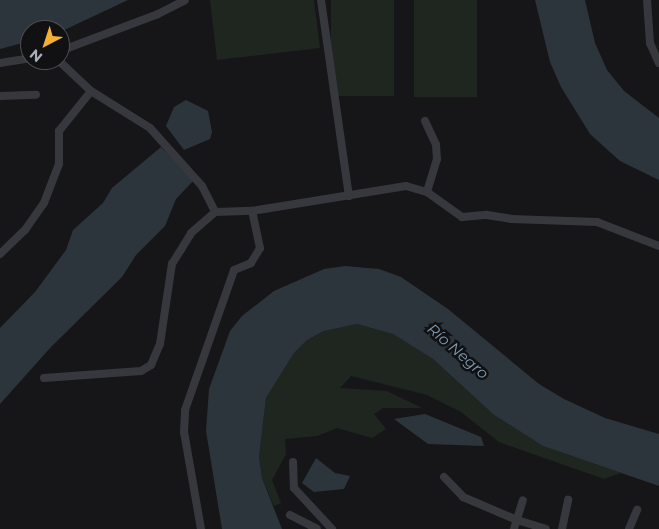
<!DOCTYPE html>
<html>
<head>
<meta charset="utf-8">
<style>
  body { margin:0 }
  #map { position:relative; width:659px; height:529px; overflow:hidden; background:#161618; font-family:Montserrat,sans-serif }
  div>[style] { position:absolute }
  .green>* { inset:0; background:#1e261f; transform-origin:0 0 }
  .water>* { inset:0; background:#2c353c }
  .minor>* { height:8px; margin:-4px; padding:0 4px; transform-origin:4px; border-radius:4px; background:#37383d }
  span { translate:-50% -50%; white-space:nowrap; text-align:center; line-height:1.15; -webkit-text-stroke:5px #111113; paint-order:stroke }
  .water-label { font-size:15px; color:#7f9bb3; font-style:italic }
  .north { position:absolute; left:20px; top:20px; width:50px; height:50px; box-sizing:border-box; background:#111113; border:1px solid #4d4f55; border-radius:50%; rotate:220deg; font-size:14px; font-weight:700; line-height:20px; text-align:center; color:#a8adb8 }
  .north::after { content:''; display:block; margin:auto; width:18px; height:22px; background:#f2b134; clip-path:polygon(50% 0,100% 100%,50% 72%,0 100%) }
</style>
</head>
<body>
<div id="map">
  <div class="green">
    <i style="clip-path:polygon(210px 0,314px 0,320px 48px,217px 60px)"></i>
    <i style="left:331px;top:0;width:63px;height:96px"></i>
    <i style="left:414px;top:0;width:63px;height:97px"></i>
    <i style="clip-path:polygon(357px 324px,393px 334px,433px 359px,494px 415px,543px 446px,621px 473px,604px 479px,499px 442px,461px 412px,427px 395px,351px 376px,340px 388px,387px 391px,422px 408px,383px 408px,374px 414px,386px 429px,372px 438px,337px 428px,317px 436px,285px 439px,286px 454px,272px 480px,281px 503px,274px 506px,262px 478px,259px 457px,266px 398px,294px 353px,307px 340px,324px 331px)"></i>
  </div>
  <div class="water">
    <i style="clip-path:polygon(0 0,128px 0,60px 32px,30px 30px,30px 41px,0 49px)"></i>
    <i style="clip-path:polygon(535px 0,585px 0,595px 43px,607px 70px,624px 91px,659px 118px,659px 180px,620px 161px,590px 134px,561px 87px,550px 62px)"></i>
    <i style="clip-path:polygon(186px 100px,208px 111px,212px 132px,210px 139px,184px 150px,166px 126px,174px 107px)"></i>
    <i style="clip-path:polygon(161px 147px,194px 180px,176px 199px,165px 226px,136px 255px,122px 277px,51px 347px,0 404px,0 328px,35px 292px,66px 250px,73px 230px,103px 203px,112px 188px)"></i>
    <i style="clip-path:polygon(345px 266px,379px 269px,401px 277px,448px 309px,539px 384px,564px 399px,605px 418px,659px 434px,659px 486px,543px 446px,494px 415px,433px 359px,393px 334px,357px 324px,324px 331px,307px 340px,294px 353px,266px 398px,259px 457px,262px 478px,282px 529px,222px 529px,206px 431px,209px 389px,230px 331px,242px 316px,274px 291px,324px 269px)"></i>
    <i style="clip-path:polygon(425px 414px,481px 437px,484px 446px,428px 444px,394px 419px)"></i>
    <i style="clip-path:polygon(316px 458px,335px 473px,350px 476px,344px 489px,314px 492px,302px 483px)"></i>
  </div>
  <div class="minor">
    <i style="left:321px;top:0;width:198px;rotate:81.9deg"></i>
    <i style="left:647px;top:0;width:43px;rotate:86deg"></i>
    <i style="left:650px;top:43px;width:22px;rotate:66deg"></i>
    <i style="left:60px;top:51px;width:105px;rotate:-20.7deg"></i>
    <i style="left:158px;top:14px;width:30px;rotate:-27deg"></i>
    <i style="left:58px;top:60px;width:45px;rotate:43.2deg"></i>
    <i style="left:91px;top:91px;width:70px;rotate:32.1deg"></i>
    <i style="left:150px;top:128px;width:78px;rotate:48.1deg"></i>
    <i style="left:202px;top:186px;width:29px;rotate:63deg"></i>
    <i style="left:215px;top:212px;width:37px;rotate:-2deg"></i>
    <i style="left:252px;top:211px;width:156px;rotate:-9.2deg"></i>
    <i style="left:406px;top:186px;width:22px;rotate:16deg"></i>
    <i style="left:427px;top:192px;width:43px;rotate:35.5deg"></i>
    <i style="left:462px;top:217px;width:25px;rotate:-5deg"></i>
    <i style="left:487px;top:215px;width:24px;rotate:9deg"></i>
    <i style="left:511px;top:219px;width:86px;rotate:2deg"></i>
    <i style="left:597px;top:222px;width:66px;rotate:21.2deg"></i>
    <i style="left:0;top:63px;width:30px;rotate:-9deg"></i>
    <i style="left:0;top:96px;width:36px;rotate:-2deg"></i>
    <i style="left:425px;top:121px;width:26px;rotate:65deg"></i>
    <i style="left:436px;top:145px;width:14px;rotate:86deg"></i>
    <i style="left:437px;top:159px;width:34px;rotate:107deg"></i>
    <i style="left:0;top:254px;width:35px;rotate:-44deg"></i>
    <i style="left:25px;top:230px;width:33px;rotate:-55deg"></i>
    <i style="left:44px;top:203px;width:42px;rotate:-69deg"></i>
    <i style="left:59px;top:164px;width:33px;rotate:-90deg"></i>
    <i style="left:59px;top:131px;width:51px;rotate:-51.3deg"></i>
    <i style="left:44px;top:378px;width:97px;rotate:-4.1deg"></i>
    <i style="left:141px;top:371px;width:12px;rotate:-31deg"></i>
    <i style="left:151px;top:365px;width:23px;rotate:-67deg"></i>
    <i style="left:160px;top:344px;width:81px;rotate:-81.5deg"></i>
    <i style="left:172px;top:264px;width:36px;rotate:-58deg"></i>
    <i style="left:191px;top:233px;width:32px;rotate:-41deg"></i>
    <i style="left:293px;top:462px;width:26px;rotate:88deg"></i>
    <i style="left:294px;top:488px;width:56px;rotate:47.2deg"></i>
    <i style="left:444px;top:477px;width:28px;rotate:46deg"></i>
    <i style="left:463px;top:497px;width:59px;rotate:23.1deg"></i>
    <i style="left:517px;top:520px;width:30px;rotate:17deg"></i>
    <i style="left:290px;top:515px;width:30px;rotate:27deg"></i>
    <i style="left:201px;top:529px;width:98px;rotate:-99.9deg"></i>
    <i style="left:184px;top:432px;width:22px;rotate:-87deg"></i>
    <i style="left:185px;top:410px;width:148px;rotate:-70.7deg"></i>
    <i style="left:234px;top:270px;width:18px;rotate:-22deg"></i>
    <i style="left:251px;top:263px;width:17px;rotate:-59deg"></i>
    <i style="left:260px;top:248px;width:38px;rotate:-102deg"></i>
    <i style="left:514px;top:529px;width:30px;rotate:-73deg"></i>
    <i style="left:562px;top:529px;width:30px;rotate:-78deg"></i>
    <i style="left:629px;top:529px;width:21px;rotate:-67deg"></i>
  </div>
  <div class="water-label">
    <span style="left:458px;top:351px;rotate:41deg">Río Negro</span>
  </div>
  <div class="north">N</div>
</div>
</body>
</html>
